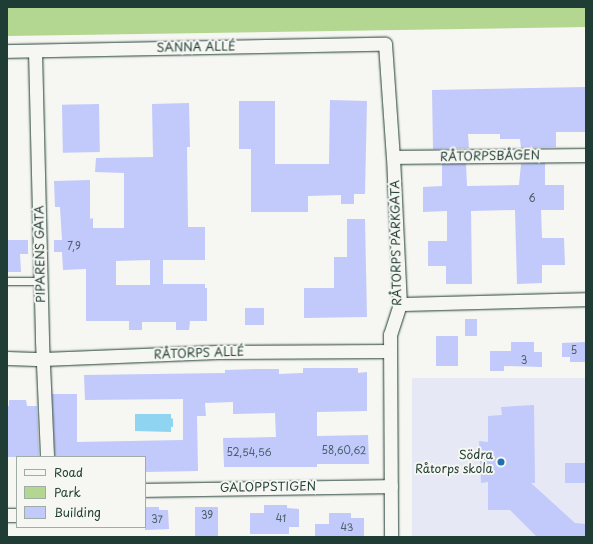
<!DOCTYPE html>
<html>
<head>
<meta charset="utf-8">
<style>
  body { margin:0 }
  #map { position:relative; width:593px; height:544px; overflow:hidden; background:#f6f6f2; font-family:"Playpen Sans",sans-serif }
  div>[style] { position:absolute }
  .built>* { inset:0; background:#e6e8f5; transform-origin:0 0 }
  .green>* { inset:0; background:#b3d690 }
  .water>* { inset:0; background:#8fd5f1 }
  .building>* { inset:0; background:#c2c9fb; transform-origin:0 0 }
  .roads { filter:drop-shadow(0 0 1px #1f3d34) drop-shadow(0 0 1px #1f3d34) }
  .lane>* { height:7px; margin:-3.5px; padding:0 3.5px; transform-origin:3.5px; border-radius:3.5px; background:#f6f6f2 }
  .street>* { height:13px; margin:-6.5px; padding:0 6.5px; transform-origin:6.5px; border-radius:6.5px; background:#f6f6f2 }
  .dots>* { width:11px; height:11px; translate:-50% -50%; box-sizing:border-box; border:2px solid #f6f6f2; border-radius:50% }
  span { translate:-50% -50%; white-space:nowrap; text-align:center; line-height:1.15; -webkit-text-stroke:4px #f6f6f2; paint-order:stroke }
  .number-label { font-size:10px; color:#486066 }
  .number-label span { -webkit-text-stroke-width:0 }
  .street-label { font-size:12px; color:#1f3d34 }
  .poi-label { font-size:12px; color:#1f3d34 }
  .right { translate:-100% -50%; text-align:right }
  .frame { position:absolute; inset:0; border:8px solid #1f3d34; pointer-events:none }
  .legend { position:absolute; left:16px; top:456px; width:130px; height:72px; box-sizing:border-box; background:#f6f6f2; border:1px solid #a0aca6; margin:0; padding:5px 7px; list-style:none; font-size:12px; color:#1f3d34 }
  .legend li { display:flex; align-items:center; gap:8px; height:20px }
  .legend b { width:20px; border:1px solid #a0aca6 }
</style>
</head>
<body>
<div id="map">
  <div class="built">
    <i style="left:586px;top:378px;width:159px;height:174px;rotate:90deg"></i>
  </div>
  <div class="green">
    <i style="clip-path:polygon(7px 7px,586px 7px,586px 27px,7px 36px)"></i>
  </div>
  <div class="water">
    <i style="clip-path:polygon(135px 414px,171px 414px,171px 418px,173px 419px,173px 427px,171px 427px,171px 432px,135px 431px)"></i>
  </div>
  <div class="building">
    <i style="clip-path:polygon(586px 87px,586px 132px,556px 132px,556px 147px,521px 148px,520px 139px,500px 139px,500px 134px,468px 134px,469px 148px,433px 149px,432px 90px)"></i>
    <i style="clip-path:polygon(330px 100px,367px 101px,365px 194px,354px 194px,354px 204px,341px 204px,341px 195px,308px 196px,308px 212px,251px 212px,251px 149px,239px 149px,239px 101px,275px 101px,275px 164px,329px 164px)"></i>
    <i style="clip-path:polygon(evenodd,189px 103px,190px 147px,187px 147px,188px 227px,205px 227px,205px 260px,163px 260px,163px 284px,205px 284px,205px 288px,207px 288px,207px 321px,190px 321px,189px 330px,176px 330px,176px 322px,142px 322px,142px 330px,129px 330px,129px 321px,86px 321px,86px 269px,63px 270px,62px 252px,54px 252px,54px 240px,62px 240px,60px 207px,55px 207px,54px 181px,90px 180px,90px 219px,93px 218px,93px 228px,124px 228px,124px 173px,95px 172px,96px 158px,153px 157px,152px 104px,189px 103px,150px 260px,150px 285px,116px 285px,116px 261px,150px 260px)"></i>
    <i style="left:99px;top:104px;width:48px;height:37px;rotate:89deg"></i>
    <i style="clip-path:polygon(545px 163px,545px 185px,564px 185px,564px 210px,541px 210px,542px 238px,564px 238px,565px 265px,542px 265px,542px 283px,517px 284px,515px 210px,471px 211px,472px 284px,446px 284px,446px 266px,428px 266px,428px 241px,447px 241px,447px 211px,423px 212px,423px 187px,442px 186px,442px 164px,466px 164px,467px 186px,519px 185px,521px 164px)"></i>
    <i style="clip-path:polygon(347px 219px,365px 219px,367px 317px,304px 318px,304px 288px,334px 288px,334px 257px,347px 257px)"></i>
    <i style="clip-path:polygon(7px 240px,28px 240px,28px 254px,20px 254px,21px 272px,7px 272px)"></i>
    <i style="left:245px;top:308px;width:19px;height:17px"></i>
    <i style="left:465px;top:319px;width:12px;height:17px"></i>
    <i style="left:436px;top:336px;width:22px;height:30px"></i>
    <i style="clip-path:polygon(511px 342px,534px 342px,534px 352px,542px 352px,542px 367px,504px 366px,504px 371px,490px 371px,490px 351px,511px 351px)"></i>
    <i style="clip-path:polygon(586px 342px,586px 362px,570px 362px,570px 357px,562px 357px,562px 343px)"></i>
    <i style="clip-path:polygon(303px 368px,358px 368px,358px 373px,367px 372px,367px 411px,317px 412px,317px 436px,368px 435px,369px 464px,317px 464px,317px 467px,224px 467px,223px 438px,276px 437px,275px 413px,233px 414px,233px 402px,205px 403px,206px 416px,197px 416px,198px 471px,145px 472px,145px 457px,55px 457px,52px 394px,77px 394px,77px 442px,183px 440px,183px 399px,85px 400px,84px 375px,225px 373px,225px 370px,256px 369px,279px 369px,279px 374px,303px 373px)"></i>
    <i style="clip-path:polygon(9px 400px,26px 400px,27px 406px,37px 406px,39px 457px,7px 457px,7px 406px,9px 406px)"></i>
    <i style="clip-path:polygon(534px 405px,535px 483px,531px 483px,575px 523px,586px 524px,586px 537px,537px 537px,510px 510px,488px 510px,488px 482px,481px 483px,479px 441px,488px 442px,488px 416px,502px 415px,501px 407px)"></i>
    <i style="left:565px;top:463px;width:21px;height:20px"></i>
    <i style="clip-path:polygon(264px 505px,287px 505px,287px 508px,299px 509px,299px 527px,289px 527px,289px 534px,250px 534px,250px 513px,264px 513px)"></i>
    <i style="clip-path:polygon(145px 507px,159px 507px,159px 510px,168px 510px,169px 529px,145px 530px)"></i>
    <i style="left:195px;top:507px;width:23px;height:30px"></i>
    <i style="clip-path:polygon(329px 513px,351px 513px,351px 518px,364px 518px,364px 537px,315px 537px,315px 524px,329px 524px)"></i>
  </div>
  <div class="roads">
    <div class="lane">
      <i style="left:7px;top:281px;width:33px"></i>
    </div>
    <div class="street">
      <i style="left:7px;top:51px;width:378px;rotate:-1.1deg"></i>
      <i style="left:385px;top:44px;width:113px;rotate:86deg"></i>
      <i style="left:393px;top:157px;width:147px;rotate:87.3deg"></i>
      <i style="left:400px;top:304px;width:32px;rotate:108deg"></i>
      <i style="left:390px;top:334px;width:203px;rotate:89.7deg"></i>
      <i style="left:35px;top:51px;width:290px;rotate:88.6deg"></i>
      <i style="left:42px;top:341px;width:116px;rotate:87.5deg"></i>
      <i style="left:393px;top:157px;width:193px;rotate:-0.6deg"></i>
      <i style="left:400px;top:304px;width:186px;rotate:-1.5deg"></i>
      <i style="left:7px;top:358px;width:36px;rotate:2deg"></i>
      <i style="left:43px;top:359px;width:174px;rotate:-2.3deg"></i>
      <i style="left:217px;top:352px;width:173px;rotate:-0.3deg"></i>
      <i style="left:145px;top:490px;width:246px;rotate:-0.9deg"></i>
      <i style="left:7px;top:515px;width:10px"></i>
    </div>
  </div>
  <div class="dots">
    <i style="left:501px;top:462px;background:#1f6fb2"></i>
  </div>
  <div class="number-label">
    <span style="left:532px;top:198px">6</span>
    <span style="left:74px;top:246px">7,9</span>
    <span style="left:574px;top:350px">5</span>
    <span style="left:524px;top:360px">3</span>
    <span style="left:344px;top:450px">58,60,62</span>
    <span style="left:249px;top:452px">52,54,56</span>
    <span style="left:207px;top:515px">39</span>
    <span style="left:281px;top:518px">41</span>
    <span style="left:157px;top:519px">37</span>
    <span style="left:347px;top:527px">43</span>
  </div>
  <div class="street-label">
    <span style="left:196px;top:47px;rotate:-1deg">SANNA ALLÉ</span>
    <span style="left:490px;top:156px;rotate:-1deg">RÅTORPSBÅGEN</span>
    <span style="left:396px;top:243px;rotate:-91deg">RÅTORPS PARKGATA</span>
    <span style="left:40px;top:254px;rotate:-91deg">PIPARENS GATA</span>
    <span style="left:199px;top:353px;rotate:-2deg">RÅTORPS ALLÉ</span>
    <span style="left:268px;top:487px;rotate:-1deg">GALOPPSTIGEN</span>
  </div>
  <div class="poi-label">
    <span class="right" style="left:493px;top:462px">Södra<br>Råtorps skola</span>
  </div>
  <div class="frame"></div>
  <ul class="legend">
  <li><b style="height:5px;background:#f6f6f2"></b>Road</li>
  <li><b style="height:11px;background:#b3d690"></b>Park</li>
  <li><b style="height:11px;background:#c2c9fb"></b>Building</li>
  </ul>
</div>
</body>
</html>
